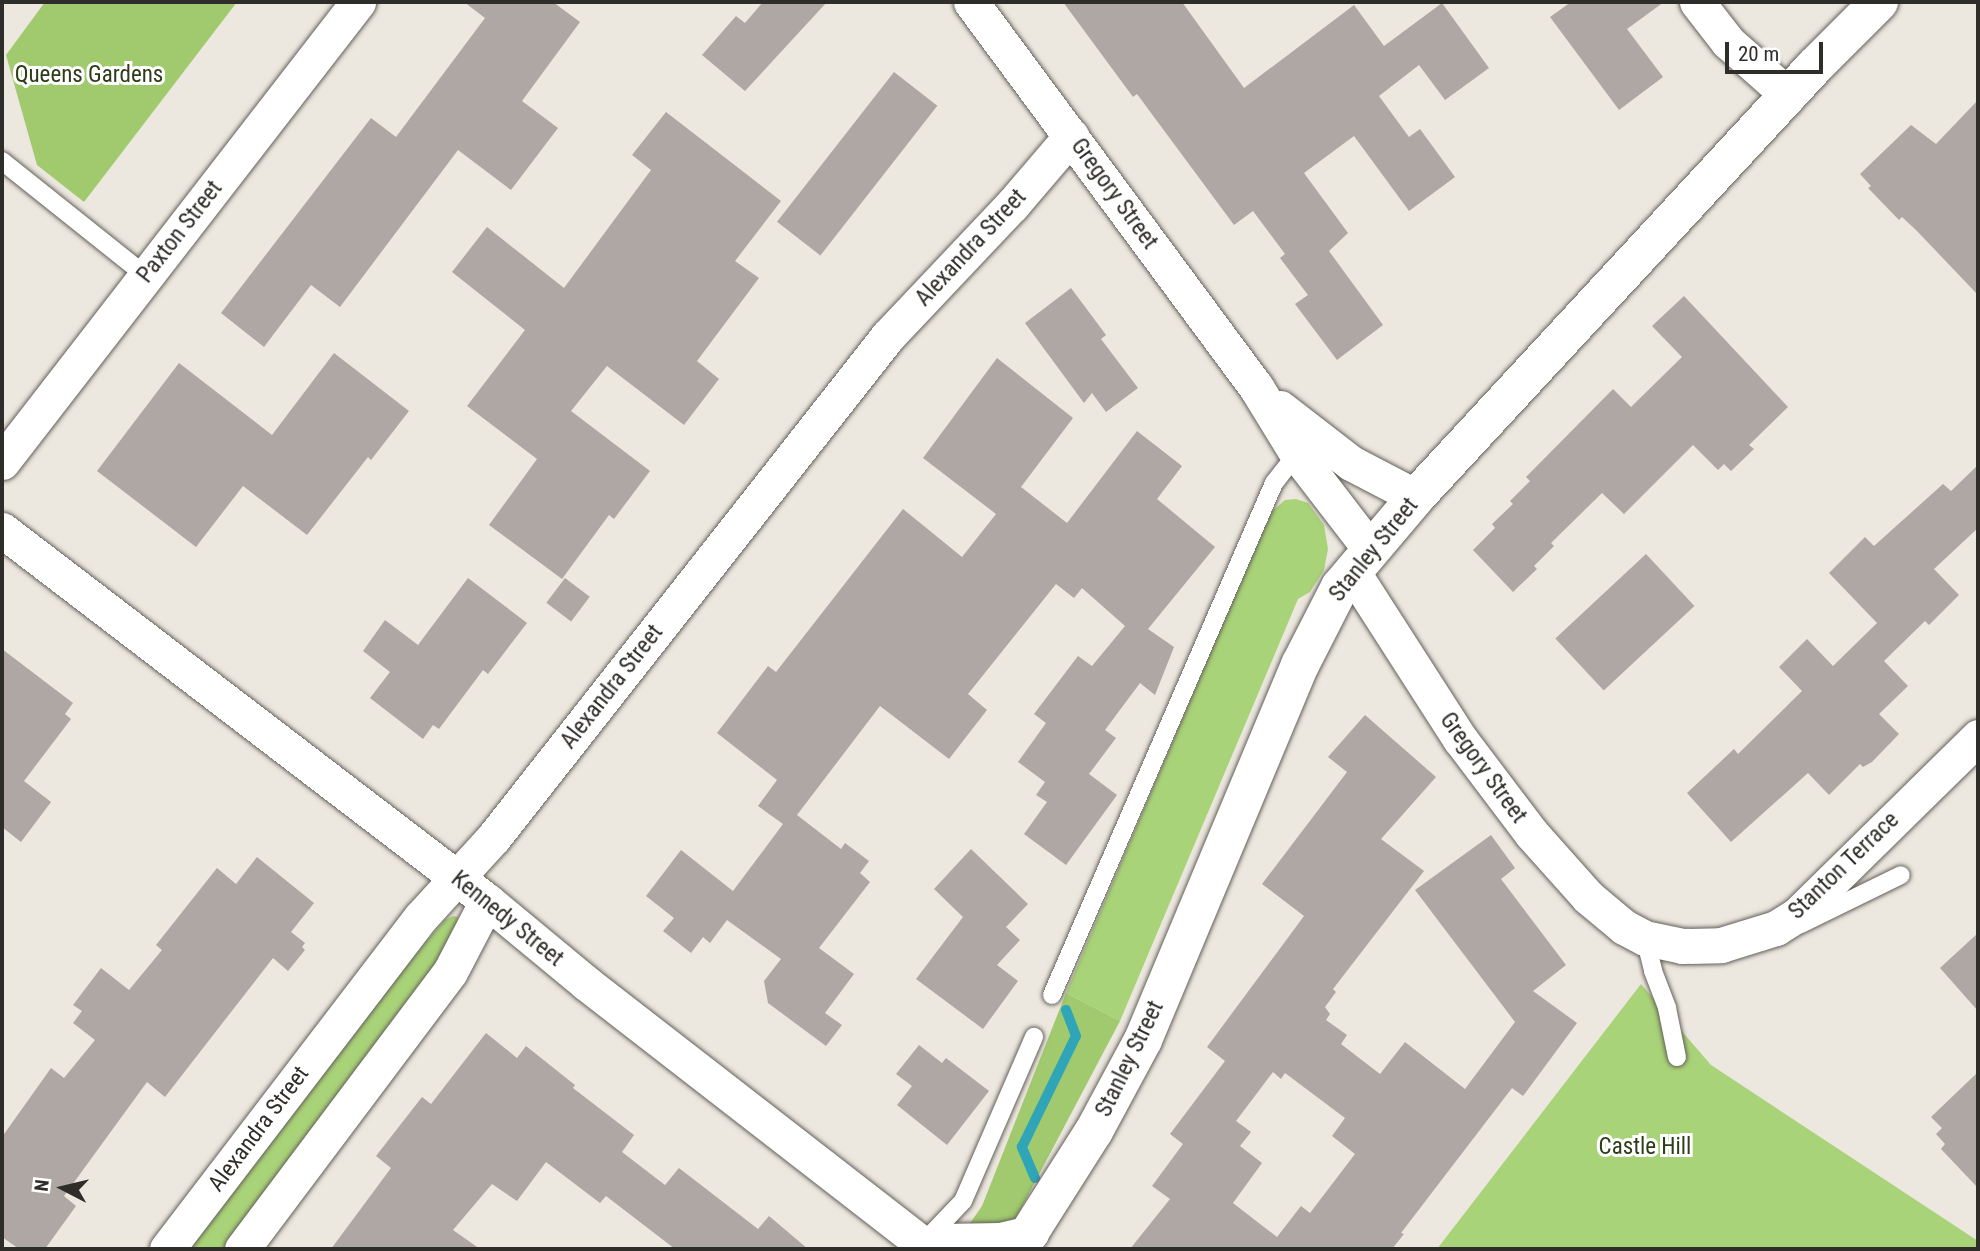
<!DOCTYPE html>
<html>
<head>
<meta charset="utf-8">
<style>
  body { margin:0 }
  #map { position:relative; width:1980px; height:1251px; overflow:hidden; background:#ece7df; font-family:"Roboto Condensed",sans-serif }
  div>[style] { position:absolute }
  .green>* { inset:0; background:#a9d378 }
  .forest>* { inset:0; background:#a0ca6d }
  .stream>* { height:10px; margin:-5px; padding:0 5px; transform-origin:5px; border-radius:5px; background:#31a5b8 }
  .building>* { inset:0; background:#afa7a3; transform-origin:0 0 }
  .roads { filter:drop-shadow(0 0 2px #64605a) drop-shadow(0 0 2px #64605a) }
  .service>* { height:18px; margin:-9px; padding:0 9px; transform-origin:9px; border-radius:9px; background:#fff }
  .minor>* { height:35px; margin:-17.5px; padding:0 17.5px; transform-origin:17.5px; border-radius:17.5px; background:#fff }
  .secondary>* { height:38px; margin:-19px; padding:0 19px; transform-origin:19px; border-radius:19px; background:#fff }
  span { translate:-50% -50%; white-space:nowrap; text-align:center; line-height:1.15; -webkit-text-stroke:6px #fff; paint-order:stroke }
  .park-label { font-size:23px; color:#2d3d18 }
  .street-label { font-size:23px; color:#2f2d2a }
  .frame { position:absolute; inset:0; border:4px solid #2f2d2a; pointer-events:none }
  .north { position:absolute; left:28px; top:1153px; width:70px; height:70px; -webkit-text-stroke:5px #fff; paint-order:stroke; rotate:277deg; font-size:19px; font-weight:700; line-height:28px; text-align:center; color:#2f2d2a }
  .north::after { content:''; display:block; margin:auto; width:24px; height:32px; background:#2f2d2a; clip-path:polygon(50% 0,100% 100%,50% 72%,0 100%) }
  .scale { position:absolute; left:1725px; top:42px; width:98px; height:32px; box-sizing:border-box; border:4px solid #2f2d2a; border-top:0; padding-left:9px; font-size:21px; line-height:24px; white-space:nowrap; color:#2f2d2a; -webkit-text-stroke:5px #fff; paint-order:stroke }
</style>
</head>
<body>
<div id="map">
  <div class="green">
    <i style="clip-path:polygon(1296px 499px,1308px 503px,1324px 525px,1328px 549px,1324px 570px,1310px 592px,1298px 599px,1120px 1021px,1066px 993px,1269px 514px,1285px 500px)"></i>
    <i style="clip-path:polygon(453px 916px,458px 917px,457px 923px,447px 954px,230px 1249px,188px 1249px,418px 951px,445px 920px)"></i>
    <i style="clip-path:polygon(1641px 984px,1711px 1065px,1978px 1241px,1978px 1249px,1437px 1249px)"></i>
  </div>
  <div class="forest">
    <i style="clip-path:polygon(45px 2px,237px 2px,84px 202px,37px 165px,6px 55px)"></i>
    <i style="clip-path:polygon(1066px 993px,1120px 1021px,1015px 1220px,964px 1232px,982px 1206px)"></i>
  </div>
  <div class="stream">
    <i style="left:1035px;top:1178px;width:34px;rotate:-113deg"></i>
    <i style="left:1022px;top:1147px;width:123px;rotate:-64.1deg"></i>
    <i style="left:1076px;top:1036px;width:28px;rotate:-111deg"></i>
  </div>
  <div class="building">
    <i style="clip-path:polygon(464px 2px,553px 2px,580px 22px,522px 101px,558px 128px,511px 190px,458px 150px,340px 307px,311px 285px,264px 347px,221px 313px,371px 118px,396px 137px,485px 18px)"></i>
    <i style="clip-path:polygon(763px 2px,827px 2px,745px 91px,702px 55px,736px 16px,745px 23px)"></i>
    <i style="clip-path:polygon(1063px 2px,1182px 2px,1244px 88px,1354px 5px,1384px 46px,1442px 3px,1489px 68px,1445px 100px,1419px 65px,1379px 96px,1409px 137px,1420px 129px,1455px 177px,1409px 211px,1354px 136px,1304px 173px,1348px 233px,1329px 251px,1383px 325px,1337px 360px,1295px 304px,1308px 295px,1280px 258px,1285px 254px,1253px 211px,1234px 225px,1137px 94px,1133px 97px)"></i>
    <i style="clip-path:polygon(1571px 2px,1664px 2px,1627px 29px,1663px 77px,1619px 110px,1550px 17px)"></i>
    <i style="left:894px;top:72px;width:55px;height:190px;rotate:38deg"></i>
    <i style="clip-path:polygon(1978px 100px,1978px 295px,1916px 230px,1902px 217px,1899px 220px,1868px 188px,1871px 186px,1860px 174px,1911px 125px,1936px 144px)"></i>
    <i style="clip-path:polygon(666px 112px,781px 201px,735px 261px,759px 278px,697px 361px,719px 379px,684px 425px,607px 366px,571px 411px,650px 471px,614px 519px,609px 515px,562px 579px,489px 525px,537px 459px,467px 406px,525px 330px,452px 272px,487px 227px,564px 288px,651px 170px,632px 155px)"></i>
    <i style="clip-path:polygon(1071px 288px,1106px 335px,1101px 339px,1138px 388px,1106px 412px,1092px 393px,1084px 403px,1025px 323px)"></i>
    <i style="clip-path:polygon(1684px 296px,1788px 407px,1749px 445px,1754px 449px,1731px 471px,1724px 464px,1718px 470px,1693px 445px,1624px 514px,1602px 493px,1551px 543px,1554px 546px,1534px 566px,1537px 569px,1513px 592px,1473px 550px,1495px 528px,1492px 524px,1513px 504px,1510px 501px,1530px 481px,1526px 477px,1613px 389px,1631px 407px,1682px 357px,1652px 326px)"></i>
    <i style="clip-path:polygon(334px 353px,409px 411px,371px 460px,368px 457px,307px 535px,243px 486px,196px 547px,97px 471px,179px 363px,272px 435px)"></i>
    <i style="clip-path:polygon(997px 358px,1073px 418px,1021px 487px,1067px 523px,1137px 431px,1182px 466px,1157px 499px,1215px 547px,1148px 629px,1174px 647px,1155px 695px,1140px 683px,1105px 730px,1116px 738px,1089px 774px,1117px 795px,1066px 865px,1024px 834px,1047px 802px,1036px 795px,1045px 782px,1018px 762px,1046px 723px,1034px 714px,1078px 656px,1092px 666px,1125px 626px,1082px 588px,1074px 598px,1056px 584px,968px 694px,987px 710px,949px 759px,880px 706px,797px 815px,841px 849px,845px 843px,869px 861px,860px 873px,870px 882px,819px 948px,854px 974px,825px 1013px,842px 1025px,826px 1046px,768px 1003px,764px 981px,781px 959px,727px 920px,710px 943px,703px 937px,691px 953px,663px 931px,674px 918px,646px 896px,681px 850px,733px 891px,783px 824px,758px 806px,777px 780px,717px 733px,768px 666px,776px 672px,903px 509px,962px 557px,996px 514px,923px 458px)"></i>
    <i style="clip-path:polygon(1978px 465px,1978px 528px,1934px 569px,1959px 595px,1929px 625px,1925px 621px,1884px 661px,1908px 686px,1879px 714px,1899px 734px,1872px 762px,1863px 767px,1860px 764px,1829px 795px,1808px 773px,1731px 842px,1687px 793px,1734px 749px,1738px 754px,1802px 691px,1779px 667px,1807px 639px,1833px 666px,1877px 623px,1829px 573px,1865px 537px,1874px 546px,1943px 484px,1951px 491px)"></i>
    <i style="left:1646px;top:554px;width:71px;height:124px;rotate:47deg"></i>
    <i style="clip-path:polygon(468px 578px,527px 623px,488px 674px,483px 670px,439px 729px,433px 725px,423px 739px,370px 698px,390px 672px,363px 651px,385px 620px,418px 645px)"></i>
    <i style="left:565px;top:578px;width:31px;height:31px;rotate:37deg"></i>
    <i style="clip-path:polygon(2px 649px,73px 703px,65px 714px,71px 719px,24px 781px,51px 802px,21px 842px,2px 827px)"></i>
    <i style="clip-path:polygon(evenodd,1365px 715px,1436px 777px,1381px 839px,1424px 871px,1333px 989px,1336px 992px,1325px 1007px,1330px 1014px,1326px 1020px,1347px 1035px,1341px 1044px,1380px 1074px,1405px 1042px,1465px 1089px,1515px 1022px,1415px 890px,1491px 835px,1515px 868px,1501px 879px,1566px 965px,1533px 991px,1577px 1023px,1523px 1096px,1512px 1088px,1401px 1233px,1404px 1234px,1392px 1249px,1130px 1249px,1170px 1199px,1152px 1186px,1183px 1144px,1170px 1134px,1225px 1061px,1207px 1047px,1304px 916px,1262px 884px,1347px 772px,1328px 757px,1365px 715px,1273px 1072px,1281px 1079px,1285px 1073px,1345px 1118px,1332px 1136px,1355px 1154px,1310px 1213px,1301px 1206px,1277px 1237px,1233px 1203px,1262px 1163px,1240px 1146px,1251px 1132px,1236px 1121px,1273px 1072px)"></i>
    <i style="clip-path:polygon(971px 849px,1028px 904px,1006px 927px,1020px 940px,997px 965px,1018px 981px,983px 1029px,916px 979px,963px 917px,934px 889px)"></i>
    <i style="clip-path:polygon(257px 857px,314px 903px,291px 932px,305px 943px,302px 947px,305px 950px,288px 971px,273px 958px,165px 1097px,147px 1082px,64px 1196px,76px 1206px,45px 1249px,19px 1249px,2px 1237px,2px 1137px,51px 1068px,64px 1078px,95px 1040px,73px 1023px,82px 1011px,73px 1005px,101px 968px,129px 990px,162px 950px,156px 945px,217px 868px,236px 884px)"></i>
    <i style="clip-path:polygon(1978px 933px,1978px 1011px,1940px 968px)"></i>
    <i style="clip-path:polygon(486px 1033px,517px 1058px,526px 1046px,575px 1085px,573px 1088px,634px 1135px,622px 1152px,665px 1185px,679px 1168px,758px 1229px,769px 1216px,808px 1249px,675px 1249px,606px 1196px,600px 1203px,546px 1162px,517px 1201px,492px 1184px,453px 1230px,480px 1249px,331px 1249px,391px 1168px,376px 1156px,422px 1097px,431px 1104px)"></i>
    <i style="clip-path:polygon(919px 1045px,942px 1063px,946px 1058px,989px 1091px,947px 1145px,897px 1105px,912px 1086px,896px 1074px)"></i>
    <i style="clip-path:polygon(1978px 1072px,1978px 1188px,1941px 1149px,1945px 1144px,1936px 1134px,1942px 1128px,1931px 1117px)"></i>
  </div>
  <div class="roads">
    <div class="service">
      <i style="left:2px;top:161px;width:184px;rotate:38.6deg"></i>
      <i style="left:1801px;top:924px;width:111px;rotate:-26.1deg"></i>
      <i style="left:1645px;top:938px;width:34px;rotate:76deg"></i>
      <i style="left:1653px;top:971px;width:40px;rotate:69deg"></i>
      <i style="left:1667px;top:1008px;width:50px;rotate:78.5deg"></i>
      <i style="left:1052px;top:995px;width:558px;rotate:-66.56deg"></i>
      <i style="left:1274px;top:483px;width:37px;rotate:-52deg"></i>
      <i style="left:925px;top:1241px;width:55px;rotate:-46.5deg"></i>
      <i style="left:963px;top:1201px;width:179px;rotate:-66.6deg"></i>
    </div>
    <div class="minor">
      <i style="left:971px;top:2px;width:479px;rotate:53.5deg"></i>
      <i style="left:1256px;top:387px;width:79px;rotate:58.5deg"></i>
      <i style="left:1297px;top:454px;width:120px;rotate:52.5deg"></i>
      <i style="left:1697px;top:2px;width:51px;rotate:52.2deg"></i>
      <i style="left:1728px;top:42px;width:81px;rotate:41.5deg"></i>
      <i style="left:1280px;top:408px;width:90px;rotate:37.8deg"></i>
      <i style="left:1351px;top:463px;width:73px;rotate:27.6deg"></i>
      <i style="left:2px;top:462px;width:582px;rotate:-52.26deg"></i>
      <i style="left:2px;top:530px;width:611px;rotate:37.41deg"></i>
      <i style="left:487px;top:901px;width:129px;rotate:39.6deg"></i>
      <i style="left:586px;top:983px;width:425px;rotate:37.8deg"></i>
      <i style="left:922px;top:1244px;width:20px;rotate:-9deg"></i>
      <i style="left:942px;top:1241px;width:58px;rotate:-1deg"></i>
      <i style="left:1000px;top:1240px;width:32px;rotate:-13deg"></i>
      <i style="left:1352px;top:571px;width:200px;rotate:57.3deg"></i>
      <i style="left:1460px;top:739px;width:118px;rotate:52.9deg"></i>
      <i style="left:1531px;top:833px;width:86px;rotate:48.3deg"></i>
      <i style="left:1588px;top:897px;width:47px;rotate:39.8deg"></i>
      <i style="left:1624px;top:927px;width:24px;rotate:28deg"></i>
      <i style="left:1645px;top:938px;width:38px;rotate:12deg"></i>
      <i style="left:1682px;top:946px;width:39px;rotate:-1deg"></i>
      <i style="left:1721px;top:945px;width:58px;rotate:-17.2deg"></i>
      <i style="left:1776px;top:928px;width:25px;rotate:-32deg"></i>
      <i style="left:1797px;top:915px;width:254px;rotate:-44.5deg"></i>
      <i style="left:167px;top:1249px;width:418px;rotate:-52.6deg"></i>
      <i style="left:421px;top:917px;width:108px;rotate:-47.6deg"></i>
      <i style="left:494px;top:837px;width:637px;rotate:-51.82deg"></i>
      <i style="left:888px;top:336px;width:180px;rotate:-46.6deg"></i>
      <i style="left:1012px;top:205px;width:91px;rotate:-49.5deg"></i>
      <i style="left:242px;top:1249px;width:346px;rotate:-53.1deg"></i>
      <i style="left:450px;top:972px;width:80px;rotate:-62.5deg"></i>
    </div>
    <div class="secondary">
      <i style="left:1019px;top:1249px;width:140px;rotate:-57.6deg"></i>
      <i style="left:1094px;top:1131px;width:103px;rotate:-61.7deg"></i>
      <i style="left:1143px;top:1040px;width:407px;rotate:-67.3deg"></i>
      <i style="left:1300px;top:665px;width:88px;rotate:-62.9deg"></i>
      <i style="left:1340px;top:587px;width:118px;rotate:-49.8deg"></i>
      <i style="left:1416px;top:497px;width:586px;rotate:-47.21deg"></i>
      <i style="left:1814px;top:67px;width:92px;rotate:-45deg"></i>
    </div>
  </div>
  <div class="park-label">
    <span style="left:89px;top:75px">Queens Gardens</span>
    <span style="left:1645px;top:1147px">Castle Hill</span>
  </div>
  <div class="street-label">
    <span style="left:1114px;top:194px;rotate:54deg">Gregory Street</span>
    <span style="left:180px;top:232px;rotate:-52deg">Paxton Street</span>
    <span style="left:971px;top:248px;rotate:-47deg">Alexandra Street</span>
    <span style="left:1374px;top:550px;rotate:-51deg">Stanley Street</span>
    <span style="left:612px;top:687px;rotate:-52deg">Alexandra Street</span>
    <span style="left:1483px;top:768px;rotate:54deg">Gregory Street</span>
    <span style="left:1844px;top:866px;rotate:-44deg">Stanton Terrace</span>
    <span style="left:507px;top:919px;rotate:39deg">Kennedy Street</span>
    <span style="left:1130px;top:1059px;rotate:-64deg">Stanley Street</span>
    <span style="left:259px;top:1129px;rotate:-53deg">Alexandra Street</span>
  </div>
  <div class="frame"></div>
  <div class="north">N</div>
  <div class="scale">20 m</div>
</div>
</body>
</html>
